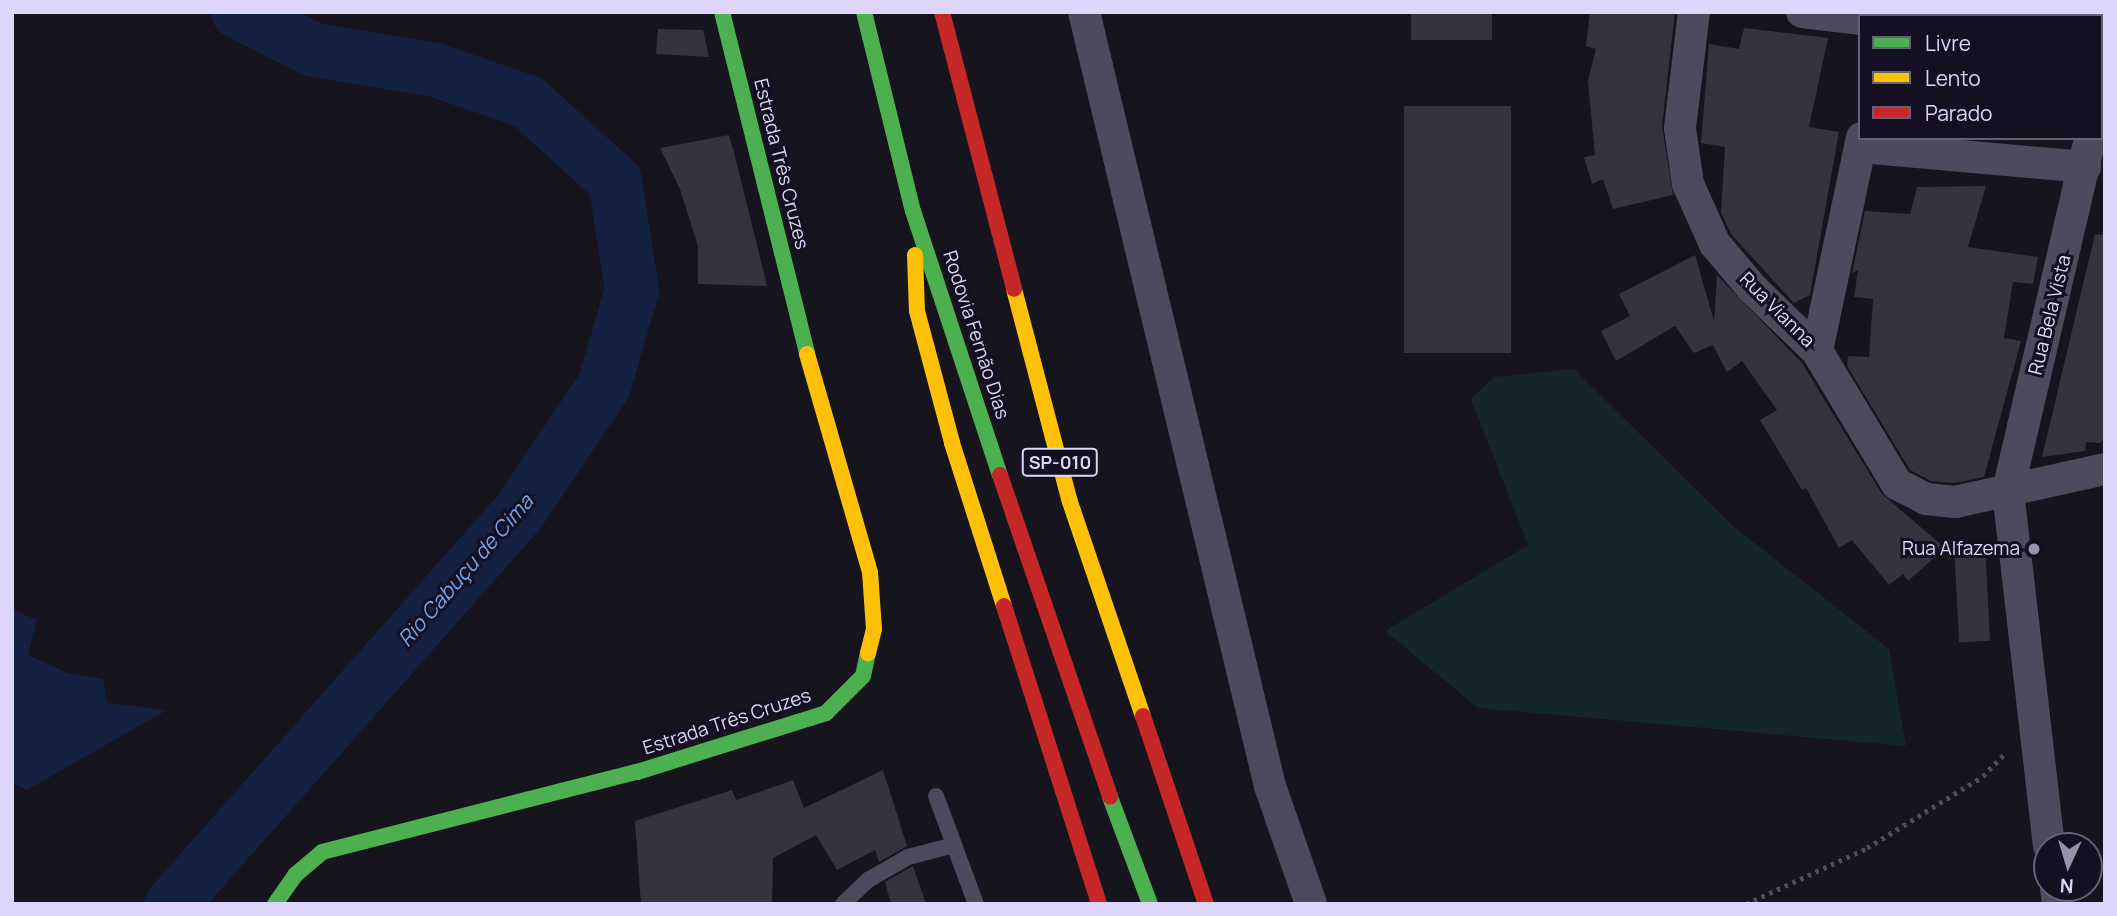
<!DOCTYPE html>
<html>
<head>
<meta charset="utf-8">
<style>
  body { margin:0 }
  #map { position:relative; width:2117px; height:916px; overflow:hidden; background:#16141d; font-family:Manrope,sans-serif }
  div>[style] { position:absolute }
  .green>* { inset:0; background:#142629 }
  .water>* { inset:0; background:#13203f }
  .river>* { height:54px; margin:-27px; padding:0 27px; transform-origin:27px; border-radius:27px; background:#13203f }
  .building>* { inset:0; background:#36323f; transform-origin:0 0 }
  .path>* { height:4.5px; margin-top:-2.25px; transform-origin:0; background:repeating-linear-gradient(90deg,#48505d 0 3.5px,transparent 0 8.5px) }
  .lane>* { height:16px; margin:-8px; padding:0 8px; transform-origin:8px; border-radius:8px; background:#4c4a5d }
  .street>* { height:32px; margin:-16px; padding:0 16px; transform-origin:16px; border-radius:16px; background:#4c4a5d }
  .fast>* { height:16px; margin:-8px; padding:0 8px; transform-origin:8px; border-radius:8px; background:#4caf50 }
  .slow>* { height:16px; margin:-8px; padding:0 8px; transform-origin:8px; border-radius:8px; background:#ffc107 }
  .jam>* { height:16px; margin:-8px; padding:0 8px; transform-origin:8px; border-radius:8px; background:#c62828 }
  .dots>* { width:19px; height:19px; translate:-50% -50%; box-sizing:border-box; border:4px solid #151021; border-radius:50% }
  span { translate:-50% -50%; white-space:nowrap; text-align:center; line-height:1.15; -webkit-text-stroke:6px #151021; paint-order:stroke }
  .shield-label span { padding:2px 5px; background:#151021; border:2px solid; border-radius:5px; -webkit-text-stroke-width:0 }
  .shield-label { font-size:18px; color:#ddd5fa; font-weight:700 }
  .street-label { font-size:19px; color:#ddd5fa }
  .poi-label { font-size:19px; color:#ddd5fa }
  .right { translate:-100% -50%; text-align:right }
  .water-label { font-size:21px; color:#6fa7ef; font-style:italic }
  .frame { position:absolute; inset:0; border:14px solid #ddd5fa; pointer-events:none }
  .legend { position:absolute; left:1858px; top:14px; width:245px; height:126px; box-sizing:border-box; background:#151021; border:2px solid #655f78; margin:0; padding:9px 12px; list-style:none; font-size:21px; color:#ddd5fa }
  .legend li { display:flex; align-items:center; gap:14px; height:35px }
  .legend b { width:35px; border:2px solid #655f78 }
  .north { position:absolute; left:2033px; top:832px; width:70px; height:70px; box-sizing:border-box; background:#151021; border:2px solid #655f78; border-radius:50%; rotate:184deg; font-size:19px; font-weight:700; line-height:28px; text-align:center; color:#ddd5fa }
  .north::after { content:''; display:block; margin:auto; width:24px; height:32px; background:#9791ad; clip-path:polygon(50% 0,100% 100%,50% 72%,0 100%) }
</style>
</head>
<body>
<div id="map">
  <div class="green">
    <i style="clip-path:polygon(1574px 369px,1733px 526px,1889px 649px,1906px 746px,1478px 708px,1385px 631px,1528px 545px,1471px 399px,1494px 377px)"></i>
  </div>
  <div class="water">
    <i style="clip-path:polygon(12px 609px,37px 620px,28px 655px,68px 673px,103px 679px,107px 703px,167px 710px,27px 790px,12px 783px)"></i>
  </div>
  <div class="river">
    <i style="left:172px;top:904px;width:524px;rotate:-48.48deg"></i>
    <i style="left:519px;top:512px;width:152px;rotate:-56deg"></i>
    <i style="left:604px;top:386px;width:100px;rotate:-73.7deg"></i>
    <i style="left:632px;top:290px;width:110px;rotate:-98.9deg"></i>
    <i style="left:615px;top:181px;width:118px;rotate:-137.8deg"></i>
    <i style="left:528px;top:102px;width:98px;rotate:-161deg"></i>
    <i style="left:435px;top:70px;width:123px;rotate:-170.6deg"></i>
    <i style="left:314px;top:50px;width:85px;rotate:-153.4deg"></i>
  </div>
  <div class="building">
    <i style="left:1411px;top:12px;width:81px;height:28px"></i>
    <i style="clip-path:polygon(1590px 12px,1675px 12px,1662px 126px,1673px 195px,1613px 209px,1603px 179px,1592px 184px,1584px 157px,1595px 155px,1588px 81px,1596px 49px,1586px 46px)"></i>
    <i style="clip-path:polygon(1744px 28px,1828px 38px,1809px 127px,1839px 132px,1810px 295px,1794px 303px,1731px 234px,1721px 213px,1725px 147px,1701px 143px,1709px 44px,1739px 49px)"></i>
    <i style="clip-path:polygon(658px 29px,703px 30px,709px 57px,656px 54px)"></i>
    <i style="left:1404px;top:106px;width:107px;height:247px"></i>
    <i style="clip-path:polygon(729px 135px,734px 153px,767px 286px,698px 284px,698px 246px,680px 189px,660px 148px)"></i>
    <i style="clip-path:polygon(1986px 186px,1968px 247px,2038px 257px,2033px 284px,2013px 282px,2004px 338px,2021px 341px,1984px 477px,1954px 483px,1931px 481px,1910px 470px,1847px 366px,1848px 356px,1869px 357px,1873px 299px,1854px 297px,1858px 270px,1852px 273px,1865px 211px,1910px 214px,1917px 187px)"></i>
    <i style="clip-path:polygon(2095px 234px,2105px 235px,2105px 438px,2100px 443px,2086px 442px,2085px 451px,2042px 457px)"></i>
    <i style="clip-path:polygon(1695px 255px,1714px 321px,1717px 275px,1802px 363px,1882px 494px,1945px 548px,1908px 581px,1903px 574px,1889px 585px,1852px 540px,1839px 548px,1806px 488px,1802px 490px,1760px 420px,1777px 410px,1742px 361px,1727px 372px,1713px 345px,1694px 353px,1675px 326px,1616px 361px,1601px 331px,1630px 316px,1619px 294px)"></i>
    <i style="left:1985px;top:544px;width:97px;height:31px;rotate:87deg"></i>
    <i style="clip-path:polygon(883px 770px,907px 846px,879px 862px,875px 850px,837px 870px,816px 835px,773px 858px,772px 904px,641px 904px,635px 821px,732px 790px,736px 800px,793px 780px,804px 808px)"></i>
    <i style="clip-path:polygon(913px 866px,926px 904px,891px 904px,885px 882px)"></i>
  </div>
  <div class="path">
    <i style="left:1746px;top:904px;width:133px;rotate:-24.8deg"></i>
    <i style="left:1867px;top:848px;width:137px;rotate:-31.8deg"></i>
    <i style="left:1983px;top:776px;width:33px;rotate:-46deg"></i>
  </div>
  <div class="lane">
    <i style="left:936px;top:796px;width:115px;rotate:69.7deg"></i>
    <i style="left:843px;top:904px;width:35px;rotate:-44deg"></i>
    <i style="left:868px;top:880px;width:46px;rotate:-29.9deg"></i>
    <i style="left:908px;top:857px;width:48px;rotate:-14.6deg"></i>
  </div>
  <div class="street">
    <i style="left:1084px;top:12px;width:796px;rotate:76.49deg"></i>
    <i style="left:1270px;top:786px;width:125px;rotate:70.8deg"></i>
    <i style="left:1694px;top:12px;width:117px;rotate:96.9deg"></i>
    <i style="left:1680px;top:128px;width:57px;rotate:81.9deg"></i>
    <i style="left:1688px;top:184px;width:66px;rotate:65.8deg"></i>
    <i style="left:1715px;top:244px;width:57px;rotate:49.9deg"></i>
    <i style="left:1752px;top:288px;width:91px;rotate:44.1deg"></i>
    <i style="left:1817px;top:351px;width:155px;rotate:59deg"></i>
    <i style="left:1897px;top:484px;width:33px;rotate:27deg"></i>
    <i style="left:1926px;top:499px;width:29px;rotate:6deg"></i>
    <i style="left:1955px;top:502px;width:154px;rotate:-12.4deg"></i>
    <i style="left:1802px;top:12px;width:58px;rotate:6.9deg"></i>
    <i style="left:2101px;top:48px;width:27px;rotate:-82deg"></i>
    <i style="left:1861px;top:147px;width:225px;rotate:5.1deg"></i>
    <i style="left:1817px;top:351px;width:218px;rotate:-78.1deg"></i>
    <i style="left:2049px;top:846px;width:357px;rotate:-96.6deg"></i>
    <i style="left:2008px;top:491px;width:362px;rotate:-76.9deg"></i>
    <i style="left:2056px;top:888px;width:16px;rotate:83deg"></i>
  </div>
  <div class="fast">
    <i style="left:722px;top:12px;width:352px;rotate:76deg"></i>
    <i style="left:864px;top:12px;width:205px;rotate:76.2deg"></i>
    <i style="left:913px;top:211px;width:278px;rotate:71.8deg"></i>
    <i style="left:1110px;top:797px;width:114px;rotate:69.5deg"></i>
    <i style="left:275px;top:904px;width:35px;rotate:-55deg"></i>
    <i style="left:295px;top:875px;width:35px;rotate:-40deg"></i>
    <i style="left:322px;top:852px;width:325px;rotate:-14.3deg"></i>
    <i style="left:637px;top:772px;width:198px;rotate:-17.3deg"></i>
    <i style="left:826px;top:713px;width:52px;rotate:-45deg"></i>
    <i style="left:863px;top:676px;width:24px;rotate:-78deg"></i>
  </div>
  <div class="slow">
    <i style="left:915px;top:255px;width:56px;rotate:88deg"></i>
    <i style="left:917px;top:311px;width:137px;rotate:75.1deg"></i>
    <i style="left:952px;top:443px;width:171px;rotate:72.3deg"></i>
    <i style="left:1014px;top:289px;width:220px;rotate:75.3deg"></i>
    <i style="left:1070px;top:502px;width:226px;rotate:71.2deg"></i>
    <i style="left:807px;top:354px;width:227px;rotate:73.9deg"></i>
    <i style="left:870px;top:572px;width:57px;rotate:86deg"></i>
    <i style="left:874px;top:629px;width:25px;rotate:104deg"></i>
  </div>
  <div class="jam">
    <i style="left:942px;top:12px;width:286px;rotate:75.4deg"></i>
    <i style="left:1000px;top:475px;width:340px;rotate:71.1deg"></i>
    <i style="left:1004px;top:606px;width:313px;rotate:72.3deg"></i>
    <i style="left:1143px;top:716px;width:198px;rotate:71.5deg"></i>
  </div>
  <div class="dots">
    <i style="left:2034px;top:549px;background:#9791ad"></i>
  </div>
  <div class="shield-label">
    <span style="left:1060px;top:462px">SP-010</span>
  </div>
  <div class="street-label">
    <span style="left:781px;top:164px;rotate:76deg">Estrada Três Cruzes</span>
    <span style="left:1777px;top:310px;rotate:45deg">Rua Vianna</span>
    <span style="left:2050px;top:315px;rotate:-76deg">Rua Bela Vista</span>
    <span style="left:976px;top:335px;rotate:72deg">Rodovia Fernão Dias</span>
    <span style="left:727px;top:722px;rotate:-18deg">Estrada Três Cruzes</span>
  </div>
  <div class="poi-label">
    <span class="right" style="left:2020px;top:549px">Rua Alfazema</span>
  </div>
  <div class="water-label">
    <span style="left:465px;top:570px;rotate:-49deg">Rio Cabuçu de Cima</span>
  </div>
  <div class="frame"></div>
  <ul class="legend">
  <li><b style="height:9px;background:#4caf50"></b>Livre</li>
  <li><b style="height:9px;background:#ffc107"></b>Lento</li>
  <li><b style="height:9px;background:#c62828"></b>Parado</li>
  </ul>
  <div class="north">N</div>
</div>
</body>
</html>
